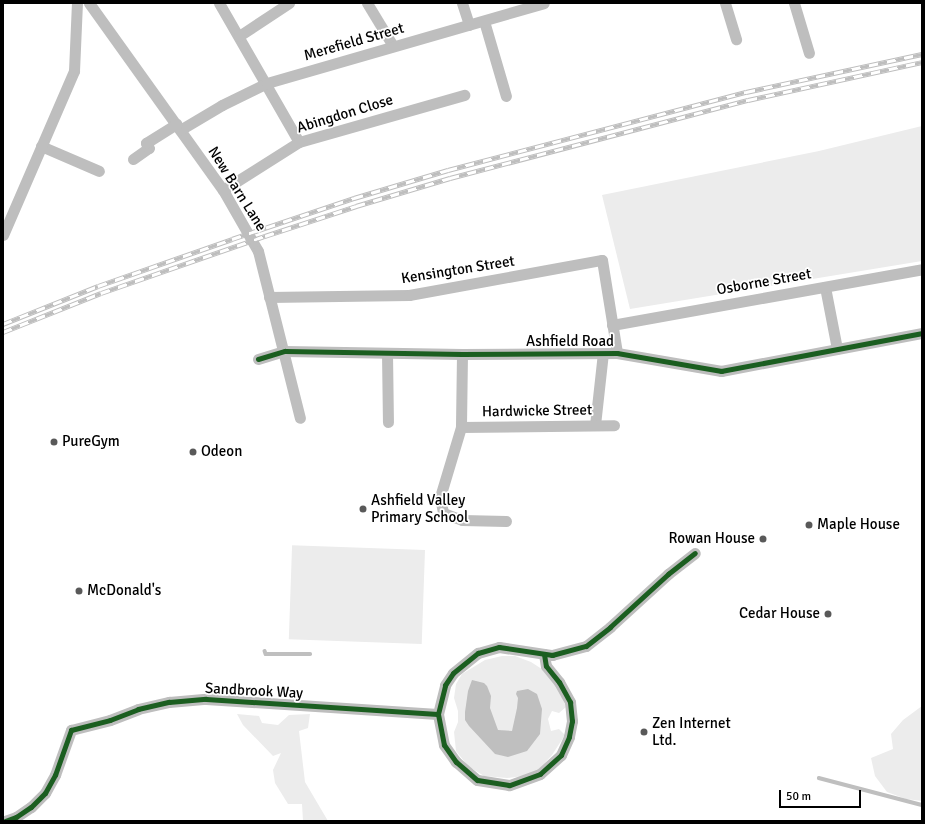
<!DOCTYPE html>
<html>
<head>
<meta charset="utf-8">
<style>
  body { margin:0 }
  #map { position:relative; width:925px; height:824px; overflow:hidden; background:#fff; font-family:Signika,sans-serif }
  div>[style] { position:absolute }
  .green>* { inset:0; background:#ececec; transform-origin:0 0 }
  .water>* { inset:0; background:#bfbfbf }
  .stream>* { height:3.5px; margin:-1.75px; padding:0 1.75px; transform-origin:1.75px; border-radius:1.75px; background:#bfbfbf }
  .minor>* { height:11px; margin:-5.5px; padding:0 5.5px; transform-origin:5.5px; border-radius:5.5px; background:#bebebe }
  .rail>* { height:4.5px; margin-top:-2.25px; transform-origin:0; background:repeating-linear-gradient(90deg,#fff 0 9px,#bebebe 0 18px); box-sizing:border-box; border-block:1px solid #bebebe }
  .cycleway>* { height:5px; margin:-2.5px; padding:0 2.5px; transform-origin:2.5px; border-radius:2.5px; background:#1b5e20 }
  .dots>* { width:11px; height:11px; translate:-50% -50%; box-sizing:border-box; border:2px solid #fff; border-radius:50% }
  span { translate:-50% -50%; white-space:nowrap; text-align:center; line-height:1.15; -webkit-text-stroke:3.5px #fff; paint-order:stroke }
  .street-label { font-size:15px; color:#000 }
  .poi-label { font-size:15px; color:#000 }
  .left { translate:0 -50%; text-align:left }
  .right { translate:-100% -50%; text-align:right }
  .frame { position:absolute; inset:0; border:4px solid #000; pointer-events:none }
  .scale { position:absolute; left:779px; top:790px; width:82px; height:18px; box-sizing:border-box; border:2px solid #000; border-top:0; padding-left:5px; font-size:12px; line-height:14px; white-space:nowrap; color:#000; -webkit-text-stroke:3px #fff; paint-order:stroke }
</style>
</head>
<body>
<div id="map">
  <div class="green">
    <i style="clip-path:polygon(922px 126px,922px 261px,630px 309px,602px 195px,819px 151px)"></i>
    <i style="left:425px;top:550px;width:94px;height:133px;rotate:92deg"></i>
    <i style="clip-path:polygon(502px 656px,515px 656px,531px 662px,548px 673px,559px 690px,566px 707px,559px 713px,552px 711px,548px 719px,551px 731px,559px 729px,565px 735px,552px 755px,538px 770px,523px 776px,507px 778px,484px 776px,468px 766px,456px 751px,454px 732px,458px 722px,458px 711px,454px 698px,456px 684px,462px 674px,485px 660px)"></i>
    <i style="clip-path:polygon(922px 706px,922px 801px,906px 799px,887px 792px,875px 776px,871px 758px,893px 749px,891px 734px,903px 720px)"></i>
    <i style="clip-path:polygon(237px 714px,259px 716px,262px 723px,278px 725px,289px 715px,310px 714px,308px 728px,299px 731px,305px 782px,328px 821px,303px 821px,302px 804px,288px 804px,275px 783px,273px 770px,281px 753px,273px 756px,243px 725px)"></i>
  </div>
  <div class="water">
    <i style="clip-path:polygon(472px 680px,484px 683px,487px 686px,491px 696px,490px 708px,498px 730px,512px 731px,517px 708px,518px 698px,516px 694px,517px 691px,528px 689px,537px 694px,542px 709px,540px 734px,527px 751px,508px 757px,495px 754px,469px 726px,465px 720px,465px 712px,468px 691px)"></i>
  </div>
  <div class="stream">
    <i style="left:265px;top:651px;width:3px;rotate:72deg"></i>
    <i style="left:266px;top:654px;width:44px"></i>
    <i style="left:819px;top:778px;width:106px;rotate:14.7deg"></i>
  </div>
  <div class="minor">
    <i style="left:89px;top:3px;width:230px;rotate:54.4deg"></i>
    <i style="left:223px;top:190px;width:70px;rotate:60.2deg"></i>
    <i style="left:258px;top:251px;width:172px;rotate:75.9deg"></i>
    <i style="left:219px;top:3px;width:160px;rotate:60.1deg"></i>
    <i style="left:367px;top:3px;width:50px;rotate:58.8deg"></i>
    <i style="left:462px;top:3px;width:23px;rotate:72deg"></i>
    <i style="left:725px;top:3px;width:38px;rotate:73deg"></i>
    <i style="left:794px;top:3px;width:52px;rotate:73.3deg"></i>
    <i style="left:484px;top:21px;width:78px;rotate:73.7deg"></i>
    <i style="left:239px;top:36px;width:60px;rotate:-33.4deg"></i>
    <i style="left:180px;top:130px;width:49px;rotate:-30.8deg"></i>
    <i style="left:222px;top:105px;width:50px;rotate:-26.1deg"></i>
    <i style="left:267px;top:83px;width:288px;rotate:-16.1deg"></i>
    <i style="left:41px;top:146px;width:63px;rotate:23.3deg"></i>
    <i style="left:133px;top:159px;width:19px;rotate:-35deg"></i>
    <i style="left:149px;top:148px;width:6px;rotate:-121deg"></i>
    <i style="left:146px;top:143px;width:36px;rotate:-32deg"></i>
    <i style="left:223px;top:190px;width:90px;rotate:-32.3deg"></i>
    <i style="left:299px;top:142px;width:172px;rotate:-15.9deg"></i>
    <i style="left:3px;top:235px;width:179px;rotate:-66.6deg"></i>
    <i style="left:74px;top:71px;width:68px;rotate:-87.5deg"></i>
    <i style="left:825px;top:287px;width:63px;rotate:79deg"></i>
    <i style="left:269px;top:297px;width:140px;rotate:-0.8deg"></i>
    <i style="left:409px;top:295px;width:196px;rotate:-10.3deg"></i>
    <i style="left:602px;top:260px;width:94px;rotate:80.8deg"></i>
    <i style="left:612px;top:325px;width:315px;rotate:-10.2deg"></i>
    <i style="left:387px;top:353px;width:69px;rotate:89.2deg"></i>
    <i style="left:462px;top:354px;width:73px;rotate:90.8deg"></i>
    <i style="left:461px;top:427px;width:73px;rotate:106.7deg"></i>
    <i style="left:440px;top:497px;width:16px;rotate:79deg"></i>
    <i style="left:443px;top:513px;width:20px;rotate:20deg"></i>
    <i style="left:462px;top:520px;width:44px;rotate:1.3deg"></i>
    <i style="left:258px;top:359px;width:28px;rotate:-17deg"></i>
    <i style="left:285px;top:351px;width:177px;rotate:1deg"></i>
    <i style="left:462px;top:354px;width:155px;rotate:-0.4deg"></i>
    <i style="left:617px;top:353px;width:106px;rotate:9.8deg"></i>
    <i style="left:721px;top:371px;width:205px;rotate:-10.7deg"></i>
    <i style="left:595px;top:425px;width:72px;rotate:-83.7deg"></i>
    <i style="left:461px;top:427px;width:153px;rotate:-0.7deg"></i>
    <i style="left:544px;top:654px;width:12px;rotate:81deg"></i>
    <i style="left:546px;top:666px;width:21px;rotate:51deg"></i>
    <i style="left:559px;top:682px;width:23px;rotate:61deg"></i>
    <i style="left:570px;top:702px;width:19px;rotate:84deg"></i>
    <i style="left:572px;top:721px;width:16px;rotate:101deg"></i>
    <i style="left:569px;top:737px;width:20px;rotate:114deg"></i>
    <i style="left:561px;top:755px;width:28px;rotate:138deg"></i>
    <i style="left:540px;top:774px;width:33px;rotate:160deg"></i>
    <i style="left:509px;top:785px;width:32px;rotate:-171deg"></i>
    <i style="left:477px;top:780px;width:28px;rotate:-139deg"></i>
    <i style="left:456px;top:762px;width:21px;rotate:-125deg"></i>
    <i style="left:444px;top:745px;width:32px;rotate:-101deg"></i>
    <i style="left:438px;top:714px;width:30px;rotate:-76deg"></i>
    <i style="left:445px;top:685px;width:14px;rotate:-56deg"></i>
    <i style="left:453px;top:673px;width:32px;rotate:-39deg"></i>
    <i style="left:478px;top:653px;width:22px;rotate:-16deg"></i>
    <i style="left:499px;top:647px;width:54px;rotate:8.6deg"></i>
    <i style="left:552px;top:655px;width:35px;rotate:-15deg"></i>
    <i style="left:586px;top:646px;width:31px;rotate:-38deg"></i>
    <i style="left:610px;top:627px;width:79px;rotate:-42.4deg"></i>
    <i style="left:668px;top:574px;width:34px;rotate:-38deg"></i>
    <i style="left:5px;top:821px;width:12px;rotate:-20deg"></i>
    <i style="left:16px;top:817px;width:18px;rotate:-34deg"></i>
    <i style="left:31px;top:807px;width:20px;rotate:-45deg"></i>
    <i style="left:45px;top:793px;width:21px;rotate:-61deg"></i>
    <i style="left:55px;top:775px;width:48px;rotate:-70.4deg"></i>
    <i style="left:71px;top:730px;width:40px;rotate:-14.4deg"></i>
    <i style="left:110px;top:720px;width:30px;rotate:-21deg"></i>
    <i style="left:138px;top:709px;width:32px;rotate:-13deg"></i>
    <i style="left:169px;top:702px;width:37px;rotate:-5deg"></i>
    <i style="left:206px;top:699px;width:232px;rotate:3.7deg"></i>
  </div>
  <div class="rail">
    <i style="left:3px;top:324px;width:102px;rotate:-21.8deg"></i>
    <i style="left:98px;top:286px;width:142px;rotate:-19.3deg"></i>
    <i style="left:232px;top:239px;width:129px;rotate:-18.6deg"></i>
    <i style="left:354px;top:198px;width:98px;rotate:-16.6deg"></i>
    <i style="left:448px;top:170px;width:308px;rotate:-14.7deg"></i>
    <i style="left:746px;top:92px;width:180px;rotate:-12.2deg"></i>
    <i style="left:3px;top:332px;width:105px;rotate:-21.7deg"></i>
    <i style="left:101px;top:293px;width:174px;rotate:-19.2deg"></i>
    <i style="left:265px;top:236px;width:96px;rotate:-18.2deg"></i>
    <i style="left:356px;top:206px;width:98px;rotate:-16.6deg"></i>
    <i style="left:450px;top:178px;width:308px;rotate:-14.7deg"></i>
    <i style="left:748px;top:100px;width:178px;rotate:-12.3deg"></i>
  </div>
  <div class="cycleway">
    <i style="left:258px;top:359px;width:28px;rotate:-17deg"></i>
    <i style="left:285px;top:351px;width:177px;rotate:1deg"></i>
    <i style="left:462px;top:354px;width:155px;rotate:-0.4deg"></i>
    <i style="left:617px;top:353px;width:106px;rotate:9.8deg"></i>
    <i style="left:721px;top:371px;width:205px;rotate:-10.7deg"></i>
    <i style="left:544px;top:654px;width:12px;rotate:81deg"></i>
    <i style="left:546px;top:666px;width:21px;rotate:51deg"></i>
    <i style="left:559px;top:682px;width:23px;rotate:61deg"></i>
    <i style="left:570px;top:702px;width:19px;rotate:84deg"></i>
    <i style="left:572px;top:721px;width:16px;rotate:101deg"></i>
    <i style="left:569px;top:737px;width:20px;rotate:114deg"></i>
    <i style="left:561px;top:755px;width:28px;rotate:138deg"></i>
    <i style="left:540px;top:774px;width:33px;rotate:160deg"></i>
    <i style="left:509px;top:785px;width:32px;rotate:-171deg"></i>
    <i style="left:477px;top:780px;width:28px;rotate:-139deg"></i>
    <i style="left:456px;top:762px;width:21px;rotate:-125deg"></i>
    <i style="left:444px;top:745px;width:32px;rotate:-101deg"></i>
    <i style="left:438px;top:714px;width:30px;rotate:-76deg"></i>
    <i style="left:445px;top:685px;width:14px;rotate:-56deg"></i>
    <i style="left:453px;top:673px;width:32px;rotate:-39deg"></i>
    <i style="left:478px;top:653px;width:22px;rotate:-16deg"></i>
    <i style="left:499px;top:647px;width:54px;rotate:8.6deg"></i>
    <i style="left:552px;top:655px;width:35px;rotate:-15deg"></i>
    <i style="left:586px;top:646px;width:31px;rotate:-38deg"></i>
    <i style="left:610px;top:627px;width:79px;rotate:-42.4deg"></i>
    <i style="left:668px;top:574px;width:34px;rotate:-38deg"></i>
    <i style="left:5px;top:821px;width:12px;rotate:-20deg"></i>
    <i style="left:16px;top:817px;width:18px;rotate:-34deg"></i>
    <i style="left:31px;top:807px;width:20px;rotate:-45deg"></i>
    <i style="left:45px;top:793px;width:21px;rotate:-61deg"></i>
    <i style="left:55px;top:775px;width:48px;rotate:-70.4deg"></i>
    <i style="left:71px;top:730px;width:40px;rotate:-14.4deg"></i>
    <i style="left:110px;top:720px;width:30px;rotate:-21deg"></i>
    <i style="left:138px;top:709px;width:32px;rotate:-13deg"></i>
    <i style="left:169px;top:702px;width:37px;rotate:-5deg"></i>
    <i style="left:206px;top:699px;width:232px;rotate:3.7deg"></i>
  </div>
  <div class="dots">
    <i style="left:54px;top:442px;background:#595959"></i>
    <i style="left:193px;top:452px;background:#595959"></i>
    <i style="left:363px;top:509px;background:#595959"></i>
    <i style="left:809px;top:525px;background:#595959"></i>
    <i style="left:763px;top:539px;background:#595959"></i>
    <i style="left:79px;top:591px;background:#595959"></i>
    <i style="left:828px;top:614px;background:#595959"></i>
    <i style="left:644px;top:732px;background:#595959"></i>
  </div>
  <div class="street-label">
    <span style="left:354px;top:42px;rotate:-16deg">Merefield Street</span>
    <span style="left:345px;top:114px;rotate:-17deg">Abingdon Close</span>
    <span style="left:237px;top:189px;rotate:58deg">New Barn Lane</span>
    <span style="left:458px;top:270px;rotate:-9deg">Kensington Street</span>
    <span style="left:764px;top:282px;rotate:-10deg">Osborne Street</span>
    <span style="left:570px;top:342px">Ashfield Road</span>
    <span style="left:537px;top:411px;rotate:-1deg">Hardwicke Street</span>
    <span style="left:254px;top:691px;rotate:3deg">Sandbrook Way</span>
  </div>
  <div class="poi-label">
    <span class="left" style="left:62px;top:442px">PureGym</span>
    <span class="left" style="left:201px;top:452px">Odeon</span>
    <span class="left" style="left:371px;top:509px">Ashfield Valley<br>Primary School</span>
    <span class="left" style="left:817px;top:525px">Maple House</span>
    <span class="right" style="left:755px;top:539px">Rowan House</span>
    <span class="left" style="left:87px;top:591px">McDonald's</span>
    <span class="right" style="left:820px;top:614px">Cedar House</span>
    <span class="left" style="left:652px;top:732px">Zen Internet<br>Ltd.</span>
  </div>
  <div class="frame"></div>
  <div class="scale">50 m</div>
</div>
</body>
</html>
